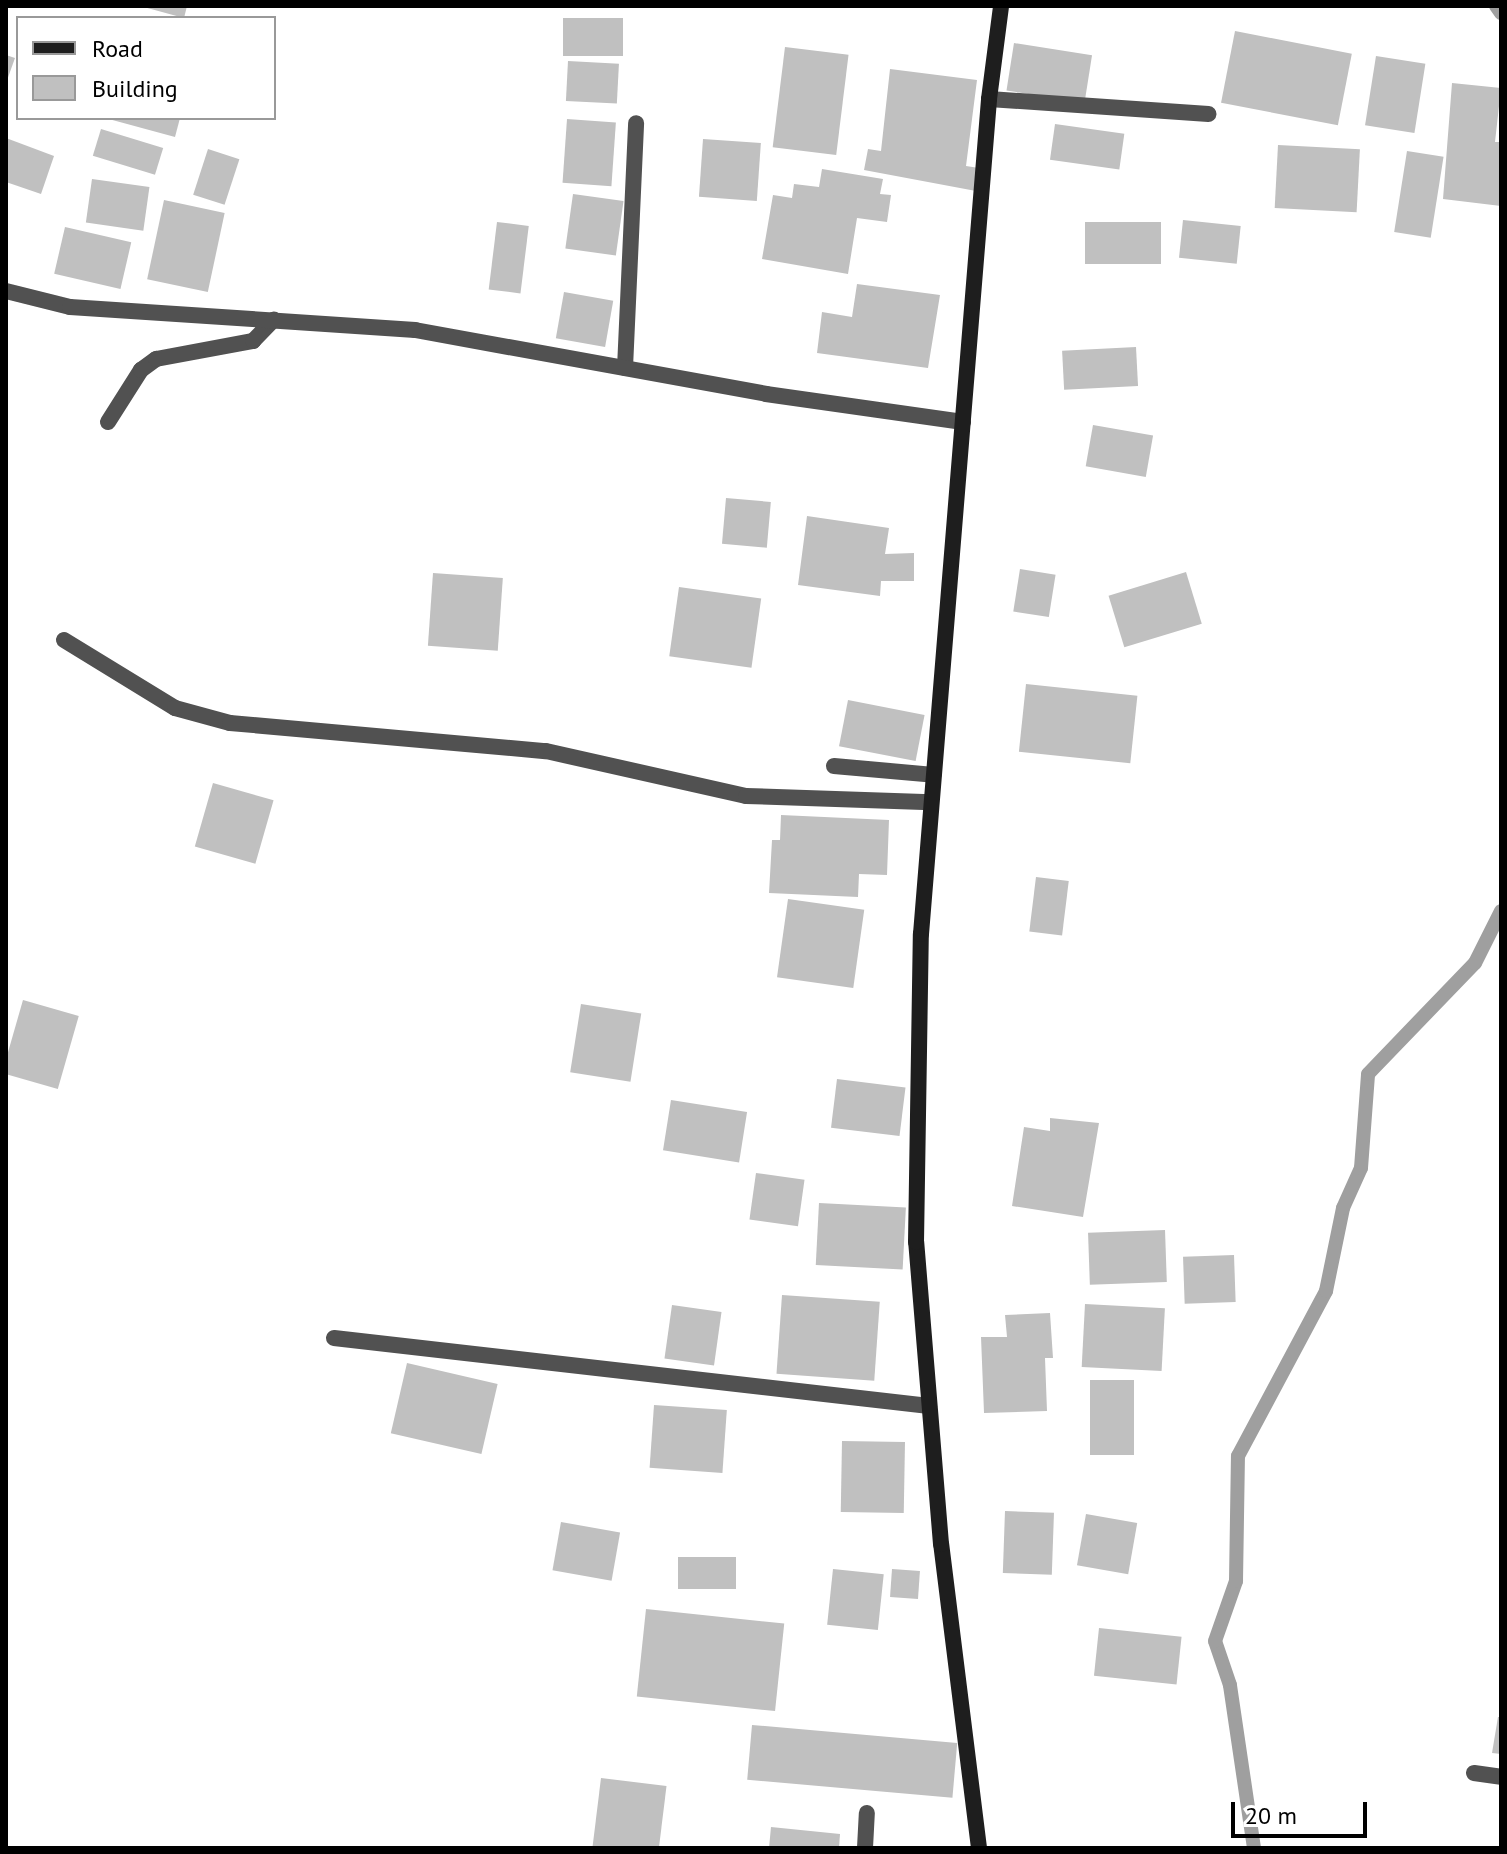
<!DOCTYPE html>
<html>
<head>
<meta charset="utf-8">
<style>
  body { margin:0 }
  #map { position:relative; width:1507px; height:1854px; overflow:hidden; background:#fff; font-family:"PT Sans",sans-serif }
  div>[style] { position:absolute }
  .stream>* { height:14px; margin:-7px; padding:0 7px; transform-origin:7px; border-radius:7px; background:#9f9f9f }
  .building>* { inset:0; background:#c0c0c0; transform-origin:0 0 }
  .lane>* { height:16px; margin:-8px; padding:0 8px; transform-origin:8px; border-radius:8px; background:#515151 }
  .street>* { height:16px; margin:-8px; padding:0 8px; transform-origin:8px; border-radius:8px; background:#515151 }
  .secondary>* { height:16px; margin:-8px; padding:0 8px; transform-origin:8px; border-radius:8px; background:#1e1e1e }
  span { translate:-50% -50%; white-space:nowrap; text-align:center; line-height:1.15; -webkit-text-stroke:7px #fff; paint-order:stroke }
  .frame { position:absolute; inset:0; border:8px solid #000; pointer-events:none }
  .legend { position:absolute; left:16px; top:16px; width:260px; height:104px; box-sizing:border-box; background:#fff; border:2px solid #999; margin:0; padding:10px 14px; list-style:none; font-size:24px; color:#000 }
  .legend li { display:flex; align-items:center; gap:16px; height:40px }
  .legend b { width:40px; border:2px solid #999 }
  .scale { position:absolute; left:1231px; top:1802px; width:136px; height:36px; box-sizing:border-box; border:4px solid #000; border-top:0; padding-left:10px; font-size:24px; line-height:28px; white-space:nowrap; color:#000; -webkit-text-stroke:6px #fff; paint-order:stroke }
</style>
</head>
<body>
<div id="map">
  <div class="stream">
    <i style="left:1496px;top:6px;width:9px;rotate:54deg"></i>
    <i style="left:1254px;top:1848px;width:165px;rotate:-98.4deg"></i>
    <i style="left:1230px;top:1685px;width:46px;rotate:-108.8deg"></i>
    <i style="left:1215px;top:1641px;width:64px;rotate:-70.7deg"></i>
    <i style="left:1236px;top:1581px;width:125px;rotate:-89.1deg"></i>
    <i style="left:1238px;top:1456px;width:187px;rotate:-61.9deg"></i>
    <i style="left:1326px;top:1291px;width:85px;rotate:-78.4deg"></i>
    <i style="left:1343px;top:1208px;width:44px;rotate:-65.8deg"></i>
    <i style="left:1361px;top:1168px;width:94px;rotate:-85.7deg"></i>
    <i style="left:1368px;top:1074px;width:154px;rotate:-46.1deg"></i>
    <i style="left:1475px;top:963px;width:58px;rotate:-63.4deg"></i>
  </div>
  <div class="building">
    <i style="clip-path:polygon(140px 6px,187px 6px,184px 18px)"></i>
    <i style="left:563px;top:18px;width:60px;height:38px"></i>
    <i style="left:1235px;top:31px;width:119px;height:73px;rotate:11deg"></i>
    <i style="left:1014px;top:43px;width:79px;height:48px;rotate:9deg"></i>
    <i style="left:785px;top:47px;width:64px;height:101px;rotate:7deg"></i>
    <i style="clip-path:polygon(6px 55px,15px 58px,6px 83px)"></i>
    <i style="left:1376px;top:56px;width:50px;height:70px;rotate:9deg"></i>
    <i style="left:568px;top:61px;width:51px;height:40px;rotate:3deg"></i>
    <i style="clip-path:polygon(890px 69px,977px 80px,966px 166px,979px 168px,976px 191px,864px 170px,868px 149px,881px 151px)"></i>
    <i style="clip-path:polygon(1452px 83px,1501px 88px,1495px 142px,1501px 142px,1501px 206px,1443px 199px)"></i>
    <i style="clip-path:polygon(105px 118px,180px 118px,175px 137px)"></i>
    <i style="left:567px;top:119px;width:49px;height:64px;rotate:4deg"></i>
    <i style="left:1055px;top:124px;width:70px;height:36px;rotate:8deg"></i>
    <i style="left:101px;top:129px;width:65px;height:28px;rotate:17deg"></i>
    <i style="clip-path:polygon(6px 138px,54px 156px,41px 194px,6px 182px)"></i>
    <i style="left:703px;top:139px;width:58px;height:58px;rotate:4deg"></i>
    <i style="left:1278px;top:145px;width:82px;height:63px;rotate:3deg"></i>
    <i style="left:208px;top:149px;width:33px;height:48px;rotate:18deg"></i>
    <i style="left:1407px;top:151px;width:37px;height:82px;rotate:9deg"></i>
    <i style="clip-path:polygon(822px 169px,883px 179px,880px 194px,891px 195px,887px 222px,857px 218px,848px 274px,762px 259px,773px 195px,792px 198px,794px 184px,819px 187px)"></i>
    <i style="left:92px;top:179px;width:58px;height:44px;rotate:8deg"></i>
    <i style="left:573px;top:194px;width:51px;height:55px;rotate:8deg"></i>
    <i style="left:164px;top:200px;width:62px;height:81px;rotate:12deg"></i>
    <i style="left:1183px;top:220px;width:58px;height:38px;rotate:6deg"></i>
    <i style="left:497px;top:222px;width:32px;height:68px;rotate:7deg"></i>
    <i style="left:1085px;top:222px;width:76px;height:42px"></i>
    <i style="left:65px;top:227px;width:68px;height:48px;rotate:13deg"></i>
    <i style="clip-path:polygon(857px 284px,940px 295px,928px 368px,817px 353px,822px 312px,852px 317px)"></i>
    <i style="left:564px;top:292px;width:50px;height:47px;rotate:10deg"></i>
    <i style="left:1136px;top:347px;width:39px;height:74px;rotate:87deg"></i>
    <i style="left:1093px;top:425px;width:61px;height:42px;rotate:10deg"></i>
    <i style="left:726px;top:498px;width:45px;height:46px;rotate:5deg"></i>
    <i style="clip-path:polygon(807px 516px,889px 528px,885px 554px,914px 553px,914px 581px,881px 581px,880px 596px,798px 585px)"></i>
    <i style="left:1020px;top:569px;width:36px;height:43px;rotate:9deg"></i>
    <i style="left:1186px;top:572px;width:54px;height:81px;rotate:73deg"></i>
    <i style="left:433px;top:573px;width:70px;height:73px;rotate:4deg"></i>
    <i style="left:679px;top:587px;width:83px;height:70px;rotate:8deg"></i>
    <i style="left:1026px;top:684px;width:112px;height:68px;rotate:6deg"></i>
    <i style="left:848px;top:700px;width:78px;height:47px;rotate:11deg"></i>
    <i style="left:213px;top:783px;width:63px;height:66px;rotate:16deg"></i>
    <i style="clip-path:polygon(781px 815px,889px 820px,887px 875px,859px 874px,858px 897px,769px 893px,772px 840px,780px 840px)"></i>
    <i style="left:1036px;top:877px;width:33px;height:55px;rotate:7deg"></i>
    <i style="left:788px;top:899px;width:77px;height:79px;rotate:8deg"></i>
    <i style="left:23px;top:1000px;width:58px;height:76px;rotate:16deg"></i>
    <i style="left:581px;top:1004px;width:61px;height:69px;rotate:9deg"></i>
    <i style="left:837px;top:1079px;width:69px;height:49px;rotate:7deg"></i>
    <i style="left:671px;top:1100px;width:77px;height:51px;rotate:9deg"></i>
    <i style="clip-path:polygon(1050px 1118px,1099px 1123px,1083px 1217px,1012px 1206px,1024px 1127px,1050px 1131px)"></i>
    <i style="left:756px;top:1173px;width:49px;height:47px;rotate:8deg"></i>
    <i style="left:819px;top:1203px;width:87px;height:62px;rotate:3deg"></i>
    <i style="left:1165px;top:1230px;width:52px;height:77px;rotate:88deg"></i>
    <i style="left:1234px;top:1255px;width:47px;height:51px;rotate:88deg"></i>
    <i style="left:782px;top:1295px;width:98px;height:79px;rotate:4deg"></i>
    <i style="left:1085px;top:1304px;width:80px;height:63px;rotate:3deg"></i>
    <i style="left:672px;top:1305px;width:50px;height:54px;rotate:8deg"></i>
    <i style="clip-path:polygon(1050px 1313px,1053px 1358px,1045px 1358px,1047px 1411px,984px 1413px,981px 1337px,1007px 1337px,1005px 1315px)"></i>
    <i style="left:407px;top:1363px;width:93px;height:72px;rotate:13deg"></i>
    <i style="left:1090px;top:1380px;width:44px;height:75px"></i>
    <i style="left:654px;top:1405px;width:73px;height:63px;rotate:4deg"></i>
    <i style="left:842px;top:1441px;width:63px;height:71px;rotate:1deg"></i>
    <i style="left:1005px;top:1511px;width:49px;height:62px;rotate:2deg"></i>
    <i style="left:1086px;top:1514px;width:52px;height:52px;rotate:10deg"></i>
    <i style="left:561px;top:1522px;width:60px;height:49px;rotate:10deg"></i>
    <i style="left:678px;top:1557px;width:58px;height:32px"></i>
    <i style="left:833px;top:1569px;width:51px;height:56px;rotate:6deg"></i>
    <i style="left:892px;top:1569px;width:28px;height:28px;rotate:4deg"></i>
    <i style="left:646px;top:1609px;width:139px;height:88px;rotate:6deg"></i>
    <i style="left:1099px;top:1628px;width:83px;height:48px;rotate:6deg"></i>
    <i style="clip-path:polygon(1498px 1717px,1501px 1717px,1501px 1754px,1492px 1753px)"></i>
    <i style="left:752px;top:1725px;width:206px;height:55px;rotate:5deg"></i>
    <i style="left:601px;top:1778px;width:66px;height:71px;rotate:7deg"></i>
    <i style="clip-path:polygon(771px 1827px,840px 1834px,839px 1848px,769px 1848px)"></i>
  </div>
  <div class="lane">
    <i style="left:989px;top:99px;width:220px;rotate:3.9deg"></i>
    <i style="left:625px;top:368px;width:245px;rotate:-87.4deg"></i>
    <i style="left:108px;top:422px;width:62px;rotate:-57.6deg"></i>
    <i style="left:141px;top:370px;width:19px;rotate:-36deg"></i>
    <i style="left:156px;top:359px;width:99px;rotate:-10.5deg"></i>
    <i style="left:253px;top:341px;width:30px;rotate:-46deg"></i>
    <i style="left:834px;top:766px;width:100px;rotate:5.1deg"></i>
    <i style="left:865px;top:1848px;width:35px;rotate:-87deg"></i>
  </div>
  <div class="street">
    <i style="left:6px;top:291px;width:66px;rotate:14deg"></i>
    <i style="left:70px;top:307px;width:346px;rotate:3.8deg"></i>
    <i style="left:415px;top:330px;width:357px;rotate:10.3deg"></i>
    <i style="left:766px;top:394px;width:199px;rotate:8.1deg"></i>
    <i style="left:64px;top:640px;width:130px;rotate:31.5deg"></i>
    <i style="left:175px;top:708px;width:57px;rotate:15.3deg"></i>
    <i style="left:230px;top:723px;width:317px;rotate:5.1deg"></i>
    <i style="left:546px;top:751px;width:205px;rotate:12.7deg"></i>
    <i style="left:746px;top:796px;width:185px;rotate:1.9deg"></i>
    <i style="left:334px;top:1338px;width:599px;rotate:6.52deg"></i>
    <i style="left:1474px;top:1773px;width:27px;rotate:8deg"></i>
  </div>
  <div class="secondary">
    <i style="left:979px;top:1848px;width:306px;rotate:-97.1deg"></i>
    <i style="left:941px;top:1544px;width:303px;rotate:-94.7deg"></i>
    <i style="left:916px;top:1242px;width:308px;rotate:-89.1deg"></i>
    <i style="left:921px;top:934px;width:838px;rotate:-85.34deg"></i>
    <i style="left:989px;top:99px;width:94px;rotate:-82.6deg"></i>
  </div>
  <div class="frame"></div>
  <ul class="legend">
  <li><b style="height:10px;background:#1e1e1e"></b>Road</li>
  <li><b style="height:22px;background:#c0c0c0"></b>Building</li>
  </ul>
  <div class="scale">20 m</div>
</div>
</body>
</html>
